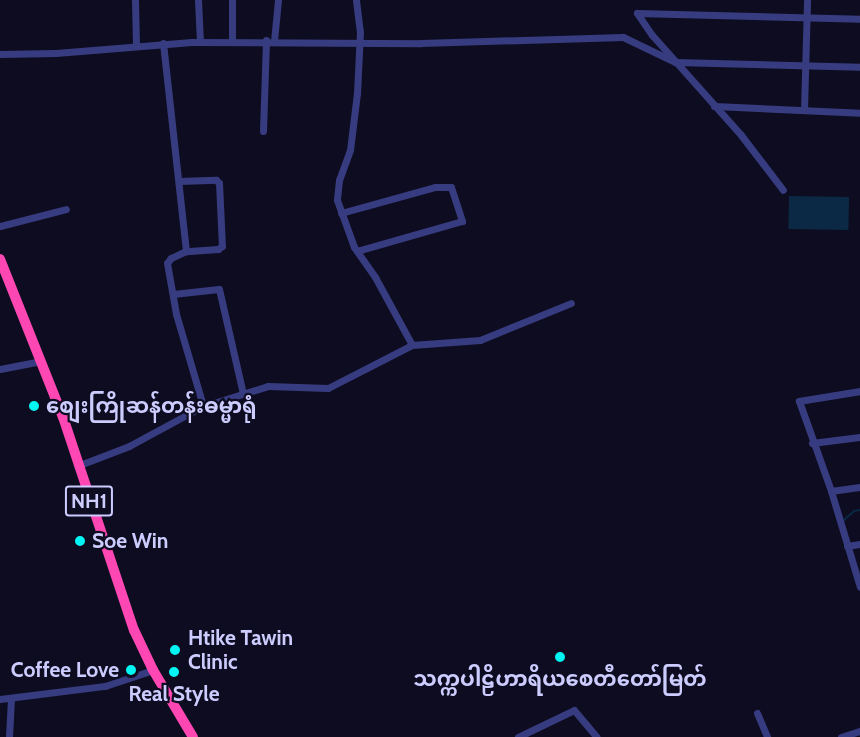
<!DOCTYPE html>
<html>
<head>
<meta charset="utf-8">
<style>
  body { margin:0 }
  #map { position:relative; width:860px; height:737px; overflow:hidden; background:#0e0c20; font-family:Cabin,"Noto Sans Myanmar",sans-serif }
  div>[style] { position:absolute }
  .water>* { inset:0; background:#0b2945; transform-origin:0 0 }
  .stream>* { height:2px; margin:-1px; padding:0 1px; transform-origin:1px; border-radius:1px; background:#0b2945 }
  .minor>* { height:7px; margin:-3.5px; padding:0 3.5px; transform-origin:3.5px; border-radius:3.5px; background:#373c80 }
  .highway>* { height:10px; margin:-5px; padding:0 5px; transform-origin:5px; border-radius:5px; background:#ff47b4 }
  .dots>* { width:16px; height:16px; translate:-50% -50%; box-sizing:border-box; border:3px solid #0e0c20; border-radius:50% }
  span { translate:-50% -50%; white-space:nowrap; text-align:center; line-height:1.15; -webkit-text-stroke:4.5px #0e0c20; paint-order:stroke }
  .shield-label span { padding:2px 4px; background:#0e0c20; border:2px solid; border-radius:4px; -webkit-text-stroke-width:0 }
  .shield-label { font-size:20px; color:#ccf; font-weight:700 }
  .poi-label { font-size:21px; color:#ccf; font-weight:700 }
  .left { translate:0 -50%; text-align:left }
  .right { translate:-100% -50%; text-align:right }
</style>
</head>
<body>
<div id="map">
  <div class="water">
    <i style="left:789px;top:196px;width:60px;height:33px;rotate:1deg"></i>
  </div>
  <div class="stream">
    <i style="left:843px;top:521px;width:15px;rotate:-42deg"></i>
    <i style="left:854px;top:511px;width:6px;rotate:-9deg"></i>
  </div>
  <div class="minor">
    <i style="left:135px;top:0;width:45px;rotate:88.7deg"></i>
    <i style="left:198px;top:0;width:42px;rotate:87.3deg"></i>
    <i style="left:232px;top:0;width:41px;rotate:90deg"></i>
    <i style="left:356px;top:0;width:32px;rotate:83deg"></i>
    <i style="left:360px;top:32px;width:61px;rotate:92.8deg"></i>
    <i style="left:357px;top:93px;width:57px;rotate:97deg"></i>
    <i style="left:350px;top:150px;width:32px;rotate:110deg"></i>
    <i style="left:339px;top:180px;width:20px;rotate:96deg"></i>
    <i style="left:337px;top:200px;width:50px;rotate:70.1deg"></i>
    <i style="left:354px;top:247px;width:37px;rotate:55deg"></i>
    <i style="left:375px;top:277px;width:77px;rotate:61.4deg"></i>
    <i style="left:637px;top:13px;width:27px;rotate:56deg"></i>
    <i style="left:652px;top:35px;width:134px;rotate:48.3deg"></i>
    <i style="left:741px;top:135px;width:69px;rotate:52.6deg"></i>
    <i style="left:637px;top:13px;width:223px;rotate:1.5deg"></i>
    <i style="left:274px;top:41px;width:41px;rotate:-84.4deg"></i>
    <i style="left:163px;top:43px;width:209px;rotate:83.7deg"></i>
    <i style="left:0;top:54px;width:56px;rotate:-1deg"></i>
    <i style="left:56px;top:53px;width:136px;rotate:-4.6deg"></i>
    <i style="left:192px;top:42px;width:229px;rotate:0.3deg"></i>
    <i style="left:421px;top:43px;width:202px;rotate:-1.7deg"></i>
    <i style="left:623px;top:37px;width:58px;rotate:25.7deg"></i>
    <i style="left:675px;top:62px;width:185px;rotate:1.5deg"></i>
    <i style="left:714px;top:106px;width:146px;rotate:2.7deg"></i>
    <i style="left:804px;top:110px;width:110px;rotate:-88.4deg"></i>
    <i style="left:263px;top:131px;width:91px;rotate:-88.1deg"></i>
    <i style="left:179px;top:181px;width:37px;rotate:-2deg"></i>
    <i style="left:216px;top:180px;width:4px;rotate:45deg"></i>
    <i style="left:219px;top:183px;width:63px;rotate:87.3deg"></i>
    <i style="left:222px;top:246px;width:5px;rotate:143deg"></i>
    <i style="left:218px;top:249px;width:32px;rotate:176deg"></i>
    <i style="left:186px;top:251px;width:17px;rotate:155deg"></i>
    <i style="left:171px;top:258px;width:6px;rotate:129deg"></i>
    <i style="left:167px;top:263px;width:52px;rotate:80deg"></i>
    <i style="left:176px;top:314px;width:96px;rotate:73.6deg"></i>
    <i style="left:341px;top:213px;width:98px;rotate:-15.5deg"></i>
    <i style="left:435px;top:187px;width:16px"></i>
    <i style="left:451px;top:187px;width:36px;rotate:72deg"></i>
    <i style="left:462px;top:221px;width:109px;rotate:164.1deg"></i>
    <i style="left:0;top:226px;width:68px;rotate:-14.4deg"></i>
    <i style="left:173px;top:294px;width:46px;rotate:-6.2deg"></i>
    <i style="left:219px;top:289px;width:108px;rotate:77.1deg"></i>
    <i style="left:0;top:369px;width:42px;rotate:-11deg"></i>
    <i style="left:860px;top:391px;width:62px;rotate:170.7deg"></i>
    <i style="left:799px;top:401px;width:96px;rotate:70.4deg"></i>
    <i style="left:831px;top:491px;width:100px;rotate:73.2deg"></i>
    <i style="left:812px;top:443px;width:48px;rotate:-7.1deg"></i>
    <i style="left:77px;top:466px;width:56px;rotate:-21deg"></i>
    <i style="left:129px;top:446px;width:82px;rotate:-28.4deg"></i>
    <i style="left:201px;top:407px;width:70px;rotate:-17.4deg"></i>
    <i style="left:268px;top:386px;width:60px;rotate:1.9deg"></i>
    <i style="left:328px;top:388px;width:94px;rotate:-27.1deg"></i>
    <i style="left:412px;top:345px;width:68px;rotate:-4.2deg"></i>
    <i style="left:480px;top:340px;width:98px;rotate:-22.1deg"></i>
    <i style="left:831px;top:491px;width:29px;rotate:-8deg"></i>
    <i style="left:847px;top:546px;width:13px;rotate:-9deg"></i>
    <i style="left:0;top:699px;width:106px;rotate:-7.1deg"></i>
    <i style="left:105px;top:686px;width:51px;rotate:-18.4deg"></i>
    <i style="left:757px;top:713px;width:26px;rotate:67deg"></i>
    <i style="left:9px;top:737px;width:39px;rotate:-87deg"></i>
    <i style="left:518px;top:737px;width:62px;rotate:-25.7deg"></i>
    <i style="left:574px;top:710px;width:35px;rotate:50deg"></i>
    <i style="left:841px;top:737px;width:20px;rotate:-18deg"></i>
  </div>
  <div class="highway">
    <i style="left:0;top:259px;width:170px;rotate:68.3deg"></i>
    <i style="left:63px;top:417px;width:225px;rotate:71.6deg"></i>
    <i style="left:134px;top:630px;width:44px;rotate:64.6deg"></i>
    <i style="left:153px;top:670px;width:78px;rotate:59.2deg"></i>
  </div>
  <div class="dots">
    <i style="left:34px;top:406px;background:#00f7f3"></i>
    <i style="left:80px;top:541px;background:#00f7f3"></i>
    <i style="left:175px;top:650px;background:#00f7f3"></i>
    <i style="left:560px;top:657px;background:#00f7f3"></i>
    <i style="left:131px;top:670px;background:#00f7f3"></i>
    <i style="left:174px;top:672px;background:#00f7f3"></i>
  </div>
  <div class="shield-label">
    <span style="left:89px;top:501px">NH1</span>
  </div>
  <div class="poi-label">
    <span class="left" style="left:46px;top:406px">စျေးကြိုဆန်တန်းဓမ္မာရုံ</span>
    <span class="left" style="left:92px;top:541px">Soe Win</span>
    <span class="left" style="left:188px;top:650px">Htike Tawin<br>Clinic</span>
    <span class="right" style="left:119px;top:670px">Coffee Love</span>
    <span style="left:560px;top:679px">သက္ကပါဠိဟာရိယစေတီတော်မြတ်</span>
    <span style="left:174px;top:694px">Real Style</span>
  </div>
</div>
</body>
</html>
